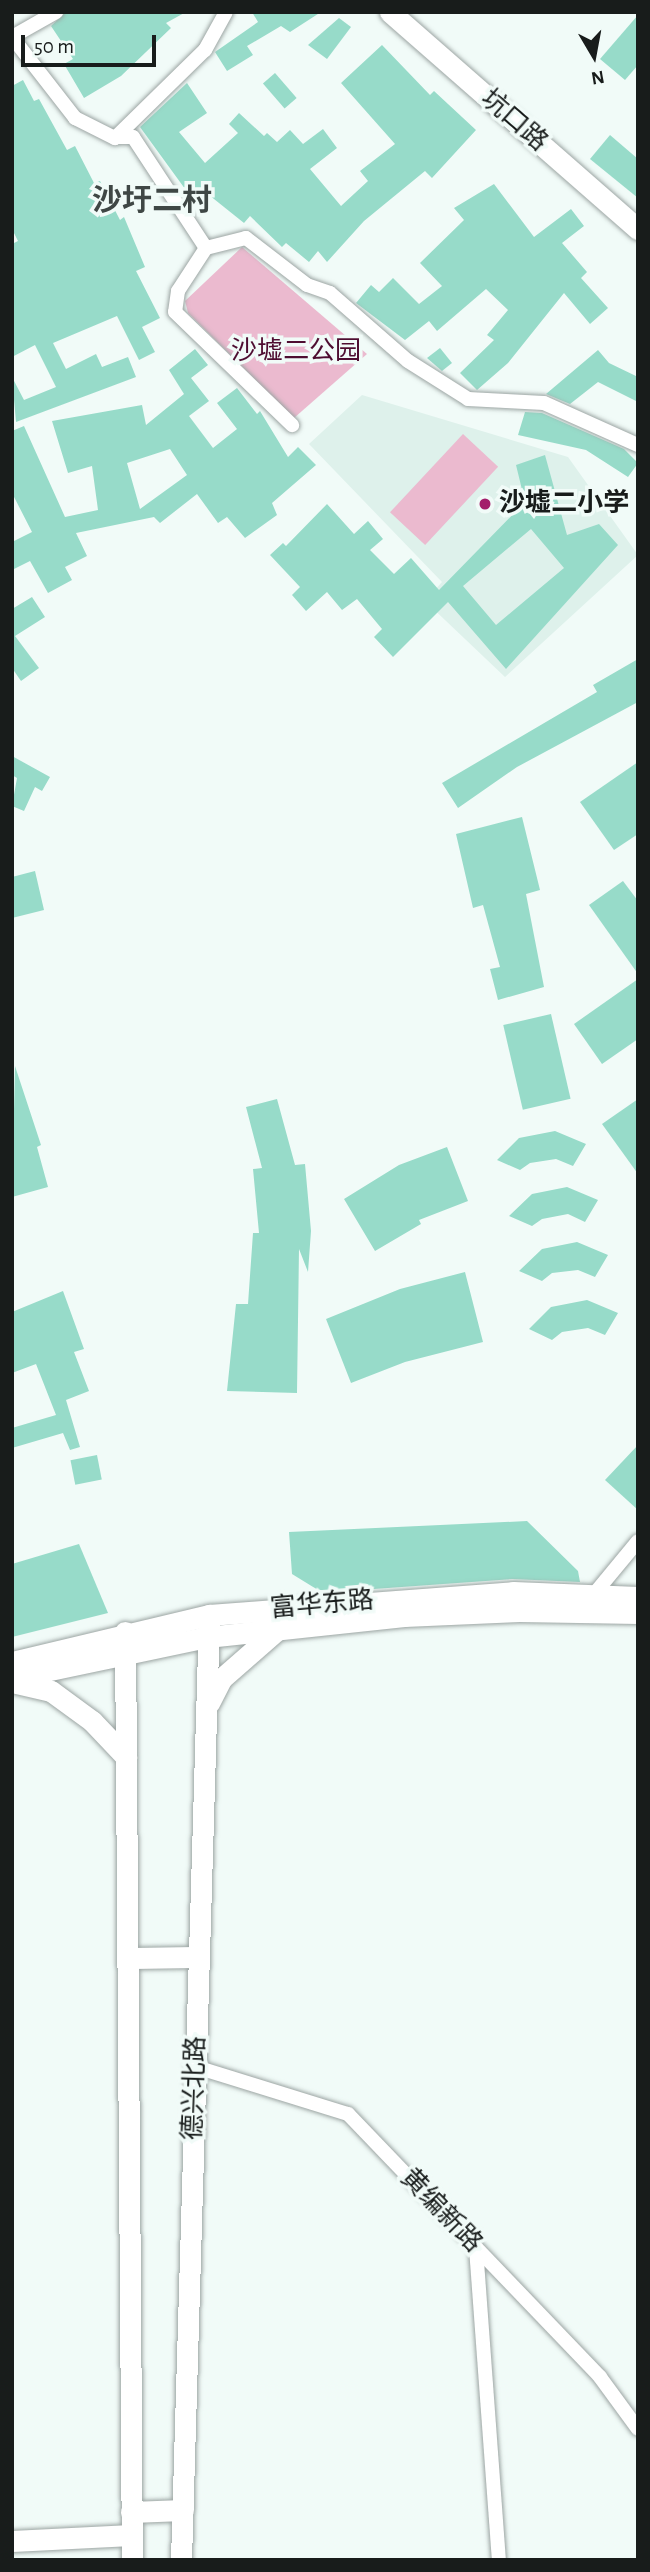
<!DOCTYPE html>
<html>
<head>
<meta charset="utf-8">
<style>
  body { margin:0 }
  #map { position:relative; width:650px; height:2572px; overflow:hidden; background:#f1fbf8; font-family:"Alegreya Sans","Noto Sans SC",sans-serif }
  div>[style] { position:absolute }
  .built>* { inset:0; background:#def1eb }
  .green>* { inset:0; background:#ebbacf; transform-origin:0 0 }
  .building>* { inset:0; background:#97dbc9; transform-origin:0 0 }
  .roads { filter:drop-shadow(0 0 2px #9ca5a3) drop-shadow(0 0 2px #9ca5a3) }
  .street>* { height:14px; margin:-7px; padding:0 7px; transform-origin:7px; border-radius:7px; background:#fff }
  .secondary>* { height:21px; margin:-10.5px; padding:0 10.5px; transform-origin:10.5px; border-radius:10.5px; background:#fff }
  .dots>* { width:19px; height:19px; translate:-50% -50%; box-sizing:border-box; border:4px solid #f1fbf8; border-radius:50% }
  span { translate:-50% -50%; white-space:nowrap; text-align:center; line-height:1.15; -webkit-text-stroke:7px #f1fbf8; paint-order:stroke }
  .street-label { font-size:26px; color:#181c1b }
  .park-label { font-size:26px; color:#4e0d31 }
  .poi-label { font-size:26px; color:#181c1b; font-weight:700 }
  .left { translate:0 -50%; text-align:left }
  .quarter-label { font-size:30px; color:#3f4745; font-weight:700 }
  .frame { position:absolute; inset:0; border:14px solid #181c1b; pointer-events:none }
  .north { position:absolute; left:559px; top:21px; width:70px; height:70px; -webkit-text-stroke:5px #f1fbf8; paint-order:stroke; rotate:170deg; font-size:19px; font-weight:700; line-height:28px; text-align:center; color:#181c1b }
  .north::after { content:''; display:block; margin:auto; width:24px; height:32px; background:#181c1b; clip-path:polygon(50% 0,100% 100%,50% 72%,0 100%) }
  .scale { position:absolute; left:21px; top:35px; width:135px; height:32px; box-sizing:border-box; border:4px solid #181c1b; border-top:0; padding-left:9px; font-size:21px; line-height:24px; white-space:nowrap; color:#181c1b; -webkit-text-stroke:5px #f1fbf8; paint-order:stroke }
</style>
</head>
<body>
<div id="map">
  <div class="built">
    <i style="clip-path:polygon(362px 395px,568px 457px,638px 555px,505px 677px,425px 601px,442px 582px,309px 444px)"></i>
  </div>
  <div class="green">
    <i style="clip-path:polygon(242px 247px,367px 354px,294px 418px,188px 313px,185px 301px)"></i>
    <i style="left:463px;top:434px;width:48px;height:107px;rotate:43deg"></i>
  </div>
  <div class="building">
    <i style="clip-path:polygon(66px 12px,186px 12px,166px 23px,171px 28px,121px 76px,84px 98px,64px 64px,73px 59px,51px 26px)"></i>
    <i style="clip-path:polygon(252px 12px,321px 12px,290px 32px,281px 26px,247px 46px,253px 55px,227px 71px,215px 52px,258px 22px)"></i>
    <i style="clip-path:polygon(638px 15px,638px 65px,625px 80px,600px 59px)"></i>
    <i style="clip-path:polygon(339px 18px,351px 27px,327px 59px,308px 45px)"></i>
    <i style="clip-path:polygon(382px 45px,430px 95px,434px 91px,476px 130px,432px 178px,425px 171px,364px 221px,327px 262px,318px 251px,309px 262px,286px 243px,282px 247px,250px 216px,244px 223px,209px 195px,196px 204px,140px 127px,187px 83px,207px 113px,179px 132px,205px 163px,238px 133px,229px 124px,239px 113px,264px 136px,267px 133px,277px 142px,290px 130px,303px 144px,323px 129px,337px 148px,310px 169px,341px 206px,368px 181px,360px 171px,395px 144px,341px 83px)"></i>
    <i style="left:275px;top:73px;width:33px;height:16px;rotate:49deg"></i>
    <i style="clip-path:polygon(23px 80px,34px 101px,39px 99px,67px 150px,75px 146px,94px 183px,100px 181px,120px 220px,124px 217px,145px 267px,136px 271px,160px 318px,142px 327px,155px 352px,139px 360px,117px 316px,53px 343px,66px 369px,96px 354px,102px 367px,128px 357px,136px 377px,16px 422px,12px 377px,24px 400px,56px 387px,35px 345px,12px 357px,12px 244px,18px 241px,12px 229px,12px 86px)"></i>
    <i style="clip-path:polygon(610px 135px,638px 159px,638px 198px,590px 159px)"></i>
    <i style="clip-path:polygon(494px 184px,534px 237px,571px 209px,584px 226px,562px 243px,587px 272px,581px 278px,608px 308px,590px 324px,564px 293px,508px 363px,477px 390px,460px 373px,494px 340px,487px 335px,508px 310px,486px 289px,437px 331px,429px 321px,405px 340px,356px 303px,371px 285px,379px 292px,393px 278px,419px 304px,442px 286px,420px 263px,464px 220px,454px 208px)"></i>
    <i style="clip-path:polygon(440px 348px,452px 363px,442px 371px,427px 358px)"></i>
    <i style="clip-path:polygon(evenodd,195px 349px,208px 365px,191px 378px,209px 401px,189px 416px,213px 448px,237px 429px,217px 403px,237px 388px,257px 414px,260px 411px,288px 457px,298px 447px,316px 465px,272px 503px,277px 515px,245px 538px,227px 517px,218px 523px,197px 494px,160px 523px,154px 517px,76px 533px,87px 556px,65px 567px,72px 580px,48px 593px,30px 561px,12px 570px,12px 542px,32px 532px,12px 493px,12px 431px,24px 426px,65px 517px,98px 510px,92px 466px,68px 473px,52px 421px,142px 405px,146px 425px,184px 394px,169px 370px,195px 349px,170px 449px,187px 475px,140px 509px,127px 463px,170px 449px)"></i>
    <i style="clip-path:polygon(598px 350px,609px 363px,638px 377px,638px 402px,598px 382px,570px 404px,546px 394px)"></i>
    <i style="clip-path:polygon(525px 412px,542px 413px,624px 449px,638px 463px,628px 477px,586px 450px,518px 435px)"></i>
    <i style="clip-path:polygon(evenodd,545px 455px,567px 535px,599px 524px,618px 545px,506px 669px,448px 602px,393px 657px,374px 637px,382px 629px,357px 599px,342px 610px,327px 592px,306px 611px,292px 595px,300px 587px,270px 555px,283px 543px,286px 546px,327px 504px,354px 534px,368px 521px,383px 539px,370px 550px,394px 574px,411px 558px,439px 590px,525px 502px,516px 465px,545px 455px,531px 529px,564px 568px,496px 625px,463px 586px,531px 529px)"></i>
    <i style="clip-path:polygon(32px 597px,45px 617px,15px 636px,39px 668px,21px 681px,12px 668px,12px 609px)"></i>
    <i style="clip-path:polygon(638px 659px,638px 702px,517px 767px,458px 808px,442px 783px,597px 692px,593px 685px)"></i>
    <i style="clip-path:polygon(12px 756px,50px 777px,42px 791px,35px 787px,24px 811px,12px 806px,17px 778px,12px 775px)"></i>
    <i style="clip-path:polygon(638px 762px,638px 834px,614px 850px,580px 802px)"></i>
    <i style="clip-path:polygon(522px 817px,540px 890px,526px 894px,544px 987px,498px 1000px,490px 969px,500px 967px,483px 905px,473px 908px,456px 834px)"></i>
    <i style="clip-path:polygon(35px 871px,44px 910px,12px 918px,12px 877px)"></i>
    <i style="clip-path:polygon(623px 881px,638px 901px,638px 974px,589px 905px)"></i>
    <i style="clip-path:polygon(638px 979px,638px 1039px,602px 1064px,574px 1024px)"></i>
    <i style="left:551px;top:1014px;width:87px;height:49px;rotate:77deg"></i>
    <i style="clip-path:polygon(15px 1066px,41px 1145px,37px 1147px,48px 1187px,12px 1197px)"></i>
    <i style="clip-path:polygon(277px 1099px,295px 1165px,305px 1164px,311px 1231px,308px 1272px,299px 1249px,297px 1393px,227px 1391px,236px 1304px,248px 1304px,253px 1233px,259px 1233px,253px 1169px,262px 1168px,246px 1107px)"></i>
    <i style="clip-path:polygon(638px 1099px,638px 1174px,602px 1124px)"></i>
    <i style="clip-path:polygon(555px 1131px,586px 1144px,573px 1166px,556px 1159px,530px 1163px,520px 1170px,497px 1160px,519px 1138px)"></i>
    <i style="clip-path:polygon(447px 1147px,468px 1201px,419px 1220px,421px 1224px,375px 1251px,344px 1199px,399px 1165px)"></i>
    <i style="clip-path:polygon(567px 1187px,598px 1200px,585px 1222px,568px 1214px,542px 1219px,532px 1226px,509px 1216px,532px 1194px)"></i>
    <i style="clip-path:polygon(577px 1242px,608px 1255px,595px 1277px,578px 1270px,552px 1273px,542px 1281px,519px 1271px,542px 1249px)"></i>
    <i style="clip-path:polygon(465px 1272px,483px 1342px,405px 1362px,351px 1383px,326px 1319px,400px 1289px)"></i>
    <i style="clip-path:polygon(63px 1291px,84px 1349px,74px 1352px,89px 1391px,66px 1400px,80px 1447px,70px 1450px,63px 1433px,12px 1448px,12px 1428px,56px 1415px,36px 1364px,12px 1373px,12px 1312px)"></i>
    <i style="clip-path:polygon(587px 1300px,618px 1313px,605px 1335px,588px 1328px,562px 1332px,552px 1340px,529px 1329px,551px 1307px)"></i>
    <i style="clip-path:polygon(638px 1445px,638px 1510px,605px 1480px)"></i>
    <i style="left:97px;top:1455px;width:25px;height:27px;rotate:79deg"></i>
    <i style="clip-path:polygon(527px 1521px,578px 1571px,580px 1582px,512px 1579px,346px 1591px,318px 1590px,292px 1574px,289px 1532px)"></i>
    <i style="clip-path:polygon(79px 1544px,108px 1613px,12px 1637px,12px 1564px)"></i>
  </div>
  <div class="roads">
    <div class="street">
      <i style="left:12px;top:37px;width:103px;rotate:52.1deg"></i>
      <i style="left:75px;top:118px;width:45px;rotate:26.6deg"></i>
      <i style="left:115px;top:138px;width:126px;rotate:-44.4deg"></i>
      <i style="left:205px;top:50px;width:43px;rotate:-61.1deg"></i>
      <i style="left:12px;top:37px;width:51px;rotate:-29.6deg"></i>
      <i style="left:115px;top:137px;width:18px"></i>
      <i style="left:133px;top:137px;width:133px;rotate:56.7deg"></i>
      <i style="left:206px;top:248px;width:51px;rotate:123.1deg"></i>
      <i style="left:178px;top:291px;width:21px;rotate:98deg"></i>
      <i style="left:175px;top:312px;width:163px;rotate:44deg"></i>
      <i style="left:206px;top:248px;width:41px;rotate:-14deg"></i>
      <i style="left:246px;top:238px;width:77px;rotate:37.6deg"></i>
      <i style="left:307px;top:285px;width:24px;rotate:19deg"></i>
      <i style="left:330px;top:293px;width:103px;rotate:41.1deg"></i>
      <i style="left:408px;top:361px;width:71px;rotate:32.3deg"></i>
      <i style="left:468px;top:399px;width:76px;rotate:3deg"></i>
      <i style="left:544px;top:403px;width:103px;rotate:24.1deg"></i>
      <i style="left:595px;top:1593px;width:67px;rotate:-50.4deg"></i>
      <i style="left:196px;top:2067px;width:159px;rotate:17.2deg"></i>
      <i style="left:348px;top:2114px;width:364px;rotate:46.2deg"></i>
      <i style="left:600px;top:2377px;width:64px;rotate:53.8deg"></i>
      <i style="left:476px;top:2248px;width:313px;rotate:85.8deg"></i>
    </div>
    <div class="secondary">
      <i style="left:390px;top:12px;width:330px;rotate:41.2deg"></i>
      <i style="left:125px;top:1632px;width:928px;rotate:89.57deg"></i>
      <i style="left:12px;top:1662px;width:203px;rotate:-13.4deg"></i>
      <i style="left:209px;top:1615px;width:305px;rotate:-4.3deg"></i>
      <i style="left:513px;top:1592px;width:125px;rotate:2.3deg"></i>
      <i style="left:12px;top:1678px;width:199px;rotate:-11.9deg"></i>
      <i style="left:207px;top:1637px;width:198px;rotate:-6.1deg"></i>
      <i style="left:404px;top:1616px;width:115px;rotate:-2.5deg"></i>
      <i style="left:519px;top:1611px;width:119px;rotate:1deg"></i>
      <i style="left:12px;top:1682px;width:40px;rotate:13deg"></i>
      <i style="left:51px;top:1691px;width:51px;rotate:36.2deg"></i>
      <i style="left:92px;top:1721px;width:50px;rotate:46.6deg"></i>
      <i style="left:209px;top:1703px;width:27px;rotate:-63deg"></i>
      <i style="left:221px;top:1679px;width:74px;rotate:-41.2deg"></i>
      <i style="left:128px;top:1958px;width:71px;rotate:-0.8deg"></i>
      <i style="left:131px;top:2512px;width:52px;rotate:-2.2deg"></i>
      <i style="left:12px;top:2541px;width:119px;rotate:-2.9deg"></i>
      <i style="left:181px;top:2560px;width:945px;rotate:-88.3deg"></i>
    </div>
  </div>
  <div class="dots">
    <i style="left:485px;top:504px;background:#a31e6b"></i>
  </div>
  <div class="street-label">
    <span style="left:514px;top:121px;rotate:41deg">坑口路</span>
    <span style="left:322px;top:1605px;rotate:-5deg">富华东路</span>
    <span style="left:195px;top:2088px;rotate:-88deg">德兴北路</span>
    <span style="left:441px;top:2211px;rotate:46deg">黄编新路</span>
  </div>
  <div class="park-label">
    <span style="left:296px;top:352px">沙墟二公园</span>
  </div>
  <div class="poi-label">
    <span class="left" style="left:499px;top:504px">沙墟二小学</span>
  </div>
  <div class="quarter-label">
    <span style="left:152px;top:201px">沙圩二村</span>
  </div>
  <div class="frame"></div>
  <div class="north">N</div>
  <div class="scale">50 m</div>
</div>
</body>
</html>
